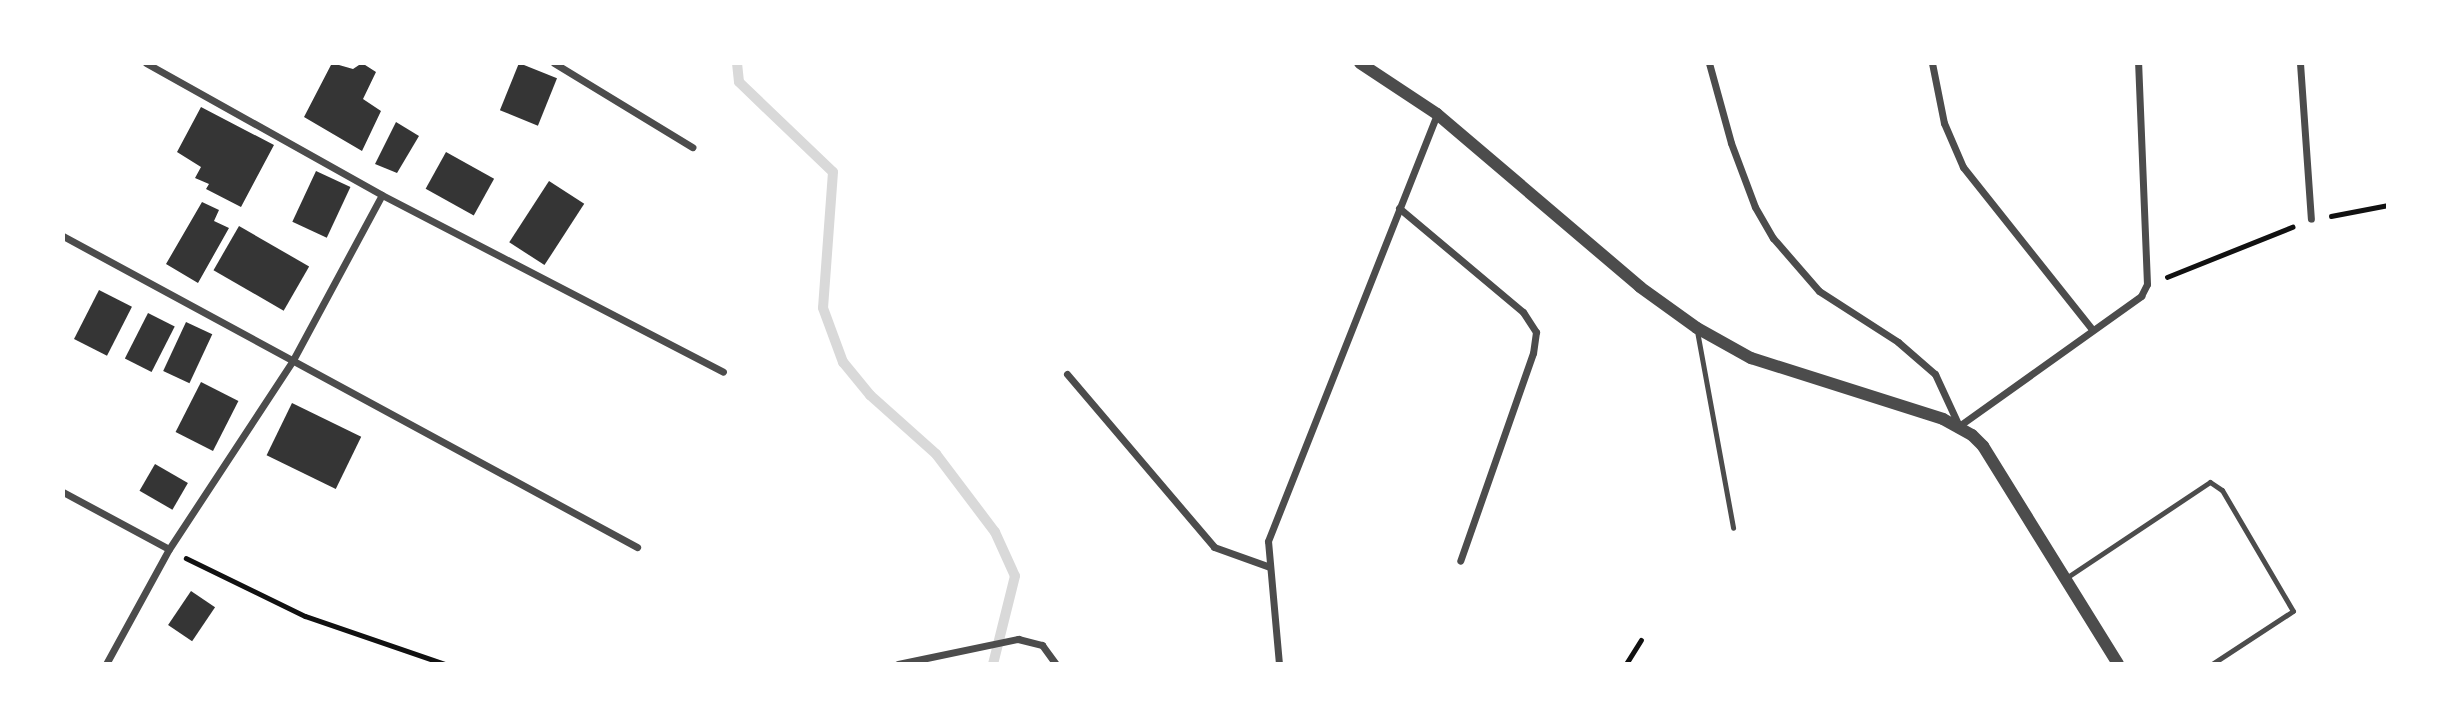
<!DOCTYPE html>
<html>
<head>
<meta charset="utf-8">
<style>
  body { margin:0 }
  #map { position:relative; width:2451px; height:727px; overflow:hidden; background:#fff; font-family:Spectral,serif }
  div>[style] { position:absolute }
  .stream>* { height:10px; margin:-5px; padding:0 5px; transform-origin:5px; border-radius:5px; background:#d9d9d9 }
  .building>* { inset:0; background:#353535; transform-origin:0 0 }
  .path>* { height:4.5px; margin:-2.25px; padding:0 2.25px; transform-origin:2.25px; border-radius:2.25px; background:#111 }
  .service>* { height:5px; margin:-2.5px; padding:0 2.5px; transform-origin:2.5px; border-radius:2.5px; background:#4c4c4c }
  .minor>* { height:7px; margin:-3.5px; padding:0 3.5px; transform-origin:3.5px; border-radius:3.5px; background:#4c4c4c }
  .tertiary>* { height:12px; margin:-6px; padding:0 6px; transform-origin:6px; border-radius:6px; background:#4c4c4c }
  span { translate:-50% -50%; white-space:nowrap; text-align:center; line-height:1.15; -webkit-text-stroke:5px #fff; paint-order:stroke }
  .frame { position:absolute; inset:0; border:65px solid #fff; pointer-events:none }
</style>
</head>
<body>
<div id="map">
  <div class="stream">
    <i style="left:737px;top:63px;width:19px;rotate:84deg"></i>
    <i style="left:739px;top:82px;width:130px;rotate:43.8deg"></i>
    <i style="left:833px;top:172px;width:136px;rotate:94.2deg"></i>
    <i style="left:823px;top:308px;width:58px;rotate:69.7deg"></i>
    <i style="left:843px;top:362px;width:43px;rotate:50.7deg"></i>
    <i style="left:870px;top:395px;width:89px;rotate:41.8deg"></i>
    <i style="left:936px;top:454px;width:98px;rotate:52.9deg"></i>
    <i style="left:995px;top:532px;width:48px;rotate:65.6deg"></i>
    <i style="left:1015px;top:576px;width:91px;rotate:104deg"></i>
  </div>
  <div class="building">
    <i style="clip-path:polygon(332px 63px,353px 69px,362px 63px,376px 72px,363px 99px,381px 111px,362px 151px,304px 117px)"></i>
    <i style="left:519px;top:63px;width:41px;height:51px;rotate:22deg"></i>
    <i style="clip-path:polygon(201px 107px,274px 145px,241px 207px,206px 189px,209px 184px,195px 178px,201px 167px,177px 152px)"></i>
    <i style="clip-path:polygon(396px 122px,419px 136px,397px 173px,375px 164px)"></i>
    <i style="left:446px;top:152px;width:55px;height:42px;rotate:29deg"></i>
    <i style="left:316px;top:171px;width:38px;height:56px;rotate:25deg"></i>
    <i style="left:549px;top:181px;width:42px;height:73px;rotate:33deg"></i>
    <i style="clip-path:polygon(202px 202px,219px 210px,214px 221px,229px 228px,198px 283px,166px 264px)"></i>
    <i style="left:239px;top:226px;width:81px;height:51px;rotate:30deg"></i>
    <i style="left:99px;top:290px;width:37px;height:55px;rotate:27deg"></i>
    <i style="left:148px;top:313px;width:30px;height:51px;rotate:27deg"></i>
    <i style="left:186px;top:322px;width:29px;height:54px;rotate:25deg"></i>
    <i style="left:201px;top:382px;width:42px;height:56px;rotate:27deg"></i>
    <i style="left:292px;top:403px;width:77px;height:58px;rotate:26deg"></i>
    <i style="left:155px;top:464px;width:38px;height:31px;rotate:30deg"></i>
    <i style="left:191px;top:591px;width:29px;height:41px;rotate:34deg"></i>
  </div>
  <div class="path">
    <i style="left:2331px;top:216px;width:58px;rotate:-10.9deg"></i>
    <i style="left:2167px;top:277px;width:135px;rotate:-21.8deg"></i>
    <i style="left:186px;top:558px;width:132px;rotate:26deg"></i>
    <i style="left:305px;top:616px;width:148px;rotate:18.9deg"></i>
    <i style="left:1626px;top:664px;width:28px;rotate:-58deg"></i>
  </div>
  <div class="service">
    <i style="left:1697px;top:331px;width:200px;rotate:79.6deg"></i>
    <i style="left:2066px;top:578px;width:173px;rotate:-33.7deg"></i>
    <i style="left:2210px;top:482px;width:14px;rotate:34deg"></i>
    <i style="left:2222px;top:490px;width:140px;rotate:59.6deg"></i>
    <i style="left:2293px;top:611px;width:97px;rotate:146.8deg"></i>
  </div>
  <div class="minor">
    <i style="left:146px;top:63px;width:270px;rotate:29.2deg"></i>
    <i style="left:382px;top:195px;width:384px;rotate:27.4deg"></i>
    <i style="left:554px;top:63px;width:162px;rotate:31.3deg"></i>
    <i style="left:1709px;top:63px;width:83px;rotate:74.6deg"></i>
    <i style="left:1731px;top:143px;width:68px;rotate:69.4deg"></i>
    <i style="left:1755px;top:207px;width:36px;rotate:60deg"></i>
    <i style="left:1773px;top:238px;width:70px;rotate:49deg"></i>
    <i style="left:1819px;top:291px;width:94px;rotate:32.8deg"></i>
    <i style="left:1898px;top:342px;width:49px;rotate:40.9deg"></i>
    <i style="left:1935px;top:374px;width:57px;rotate:65.2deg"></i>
    <i style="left:1959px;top:426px;width:224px;rotate:-35.5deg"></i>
    <i style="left:2141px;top:296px;width:13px;rotate:-63deg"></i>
    <i style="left:2147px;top:284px;width:221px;rotate:-92.3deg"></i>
    <i style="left:1932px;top:63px;width:61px;rotate:78.7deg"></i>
    <i style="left:1944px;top:123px;width:48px;rotate:66.6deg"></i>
    <i style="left:1963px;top:167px;width:206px;rotate:51.5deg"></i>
    <i style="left:2300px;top:63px;width:156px;rotate:86deg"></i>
    <i style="left:1399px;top:208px;width:162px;rotate:40deg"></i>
    <i style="left:1523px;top:312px;width:24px;rotate:57deg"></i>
    <i style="left:1536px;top:332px;width:21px;rotate:98deg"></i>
    <i style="left:1533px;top:353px;width:220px;rotate:109.3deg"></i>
    <i style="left:63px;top:236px;width:653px;rotate:28.45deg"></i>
    <i style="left:1067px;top:374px;width:227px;rotate:49.6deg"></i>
    <i style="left:1214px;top:547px;width:59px;rotate:19.7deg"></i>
    <i style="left:63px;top:492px;width:120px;rotate:28.3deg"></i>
    <i style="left:106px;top:664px;width:131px;rotate:-61.3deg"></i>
    <i style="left:169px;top:549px;width:226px;rotate:-56.7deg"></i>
    <i style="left:293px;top:360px;width:187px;rotate:-61.7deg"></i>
    <i style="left:898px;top:664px;width:123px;rotate:-11.8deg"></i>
    <i style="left:1018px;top:639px;width:25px;rotate:14deg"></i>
    <i style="left:1042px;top:645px;width:24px;rotate:54deg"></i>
    <i style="left:1279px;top:664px;width:123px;rotate:-95.1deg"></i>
    <i style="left:1268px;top:541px;width:459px;rotate:-68.4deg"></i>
  </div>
  <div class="tertiary">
    <i style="left:1360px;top:63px;width:92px;rotate:33.5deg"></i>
    <i style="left:1437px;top:114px;width:267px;rotate:40.4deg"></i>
    <i style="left:1640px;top:287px;width:70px;rotate:35.7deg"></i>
    <i style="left:1697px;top:328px;width:62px;rotate:29.1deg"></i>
    <i style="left:1751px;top:358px;width:201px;rotate:17.6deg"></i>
    <i style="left:1943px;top:419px;width:33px;rotate:29deg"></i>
    <i style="left:1972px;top:435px;width:16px;rotate:45deg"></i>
    <i style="left:1983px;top:446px;width:256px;rotate:58.2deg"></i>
  </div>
  <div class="frame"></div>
</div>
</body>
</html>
